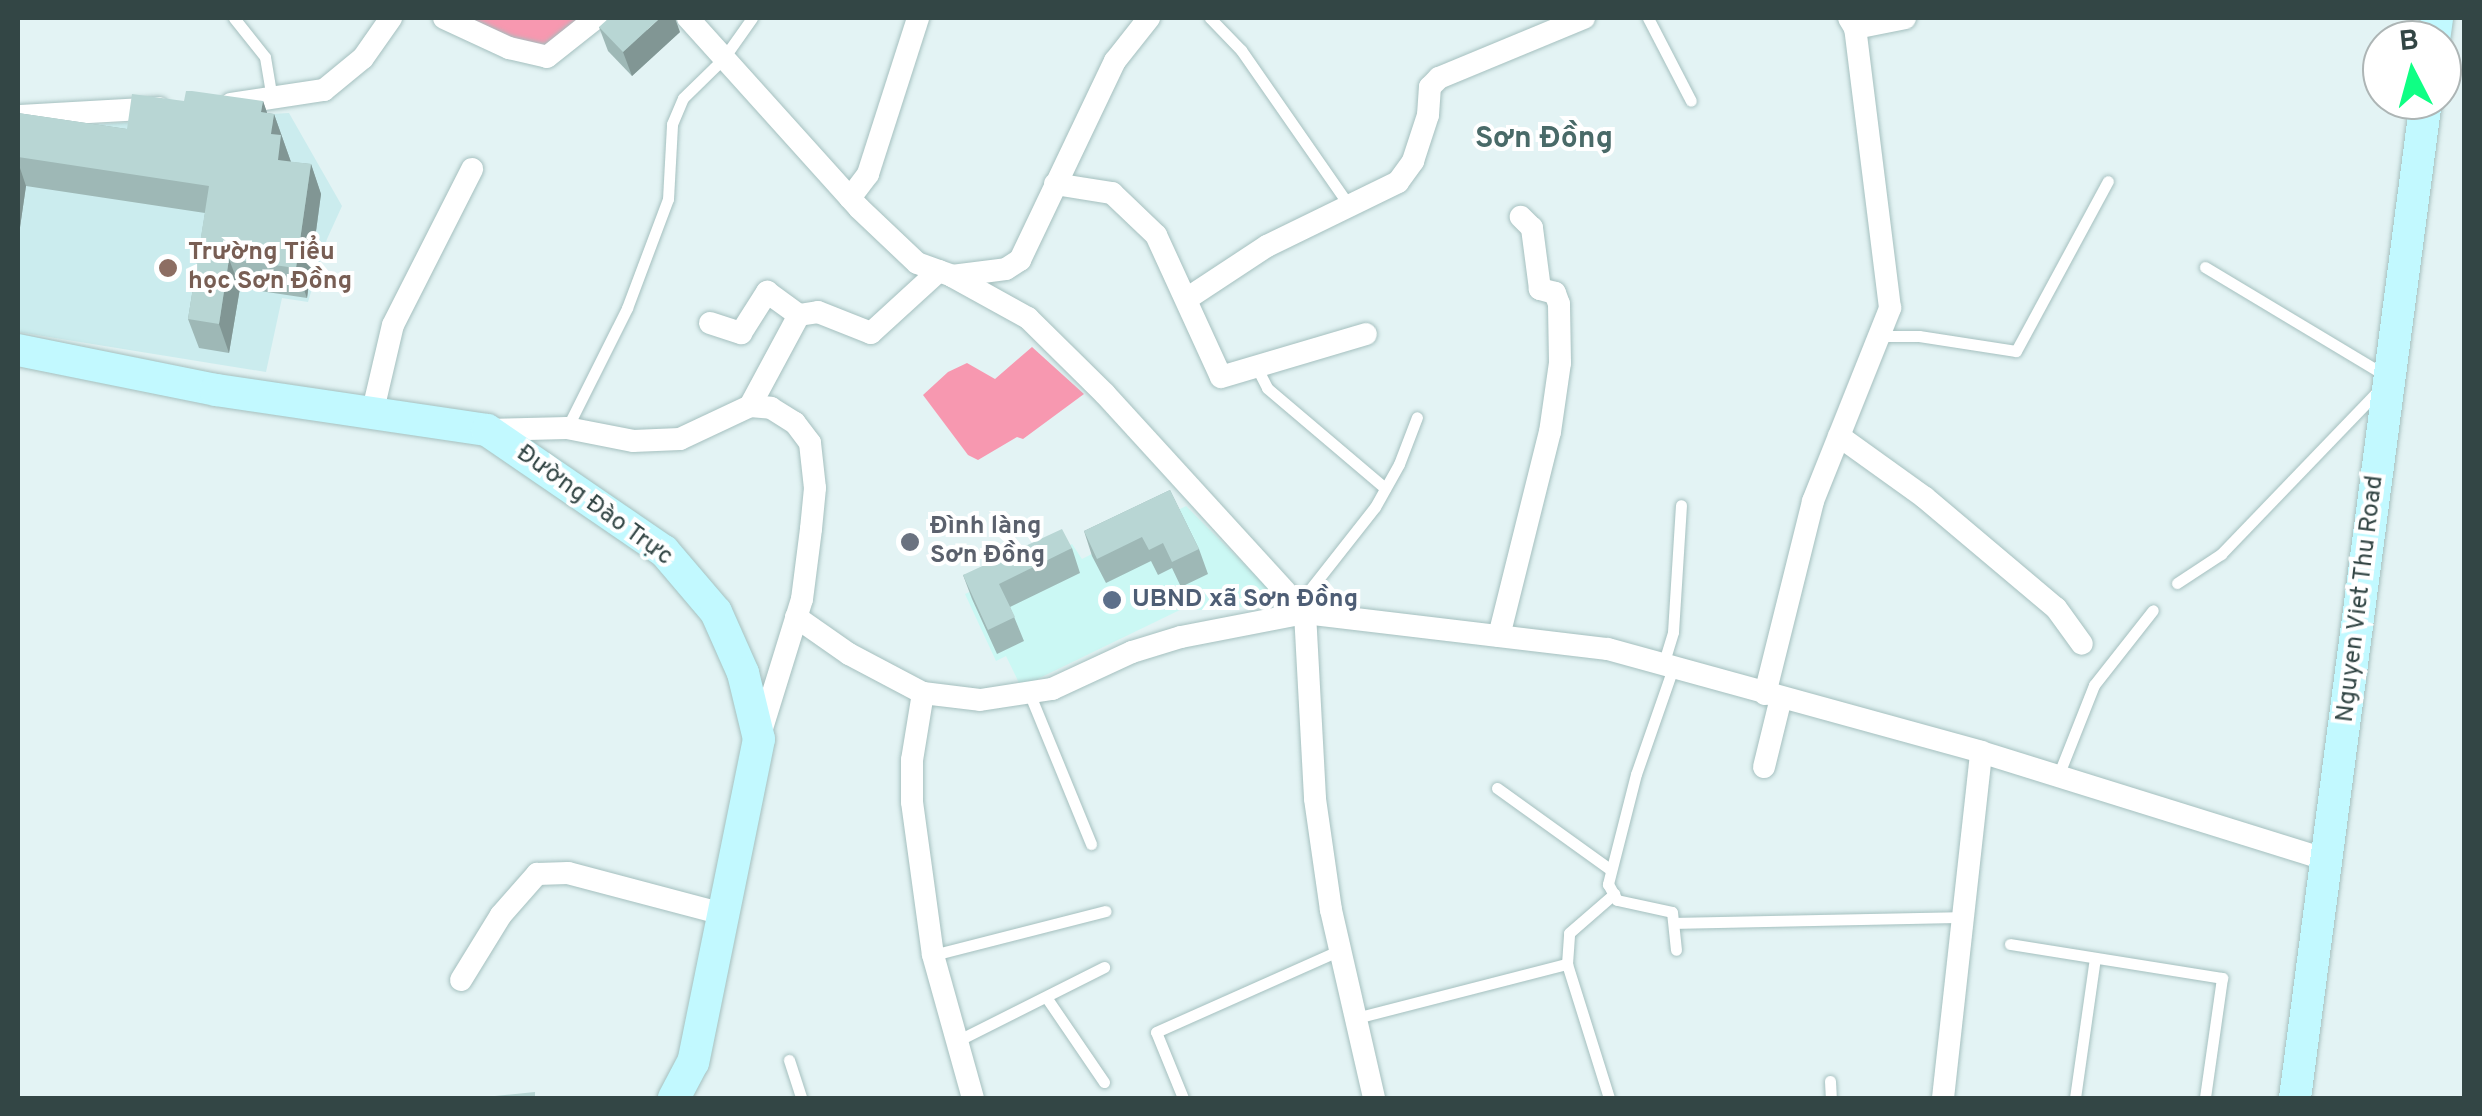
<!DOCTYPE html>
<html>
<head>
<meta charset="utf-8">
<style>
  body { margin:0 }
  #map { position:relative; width:2482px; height:1116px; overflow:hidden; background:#e3f3f4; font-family:Overpass,sans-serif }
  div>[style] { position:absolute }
  .commercial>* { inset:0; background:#cbf8f4 }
  .education>* { inset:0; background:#cbecee }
  .water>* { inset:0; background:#f798b0 }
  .roads { filter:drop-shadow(0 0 2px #a5c0bf) drop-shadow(0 0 2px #a5c0bf) }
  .lane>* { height:11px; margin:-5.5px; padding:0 5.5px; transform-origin:5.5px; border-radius:5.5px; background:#fff }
  .street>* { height:22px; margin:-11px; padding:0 11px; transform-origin:11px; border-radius:11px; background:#fff }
  .secondary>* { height:32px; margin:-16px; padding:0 16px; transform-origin:16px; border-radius:16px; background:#c2f9ff }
  .wall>* { inset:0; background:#9eb8b6 }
  .shaded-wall>* { inset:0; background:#819694 }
  .building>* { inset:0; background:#b8d6d4 }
  .dots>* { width:28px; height:28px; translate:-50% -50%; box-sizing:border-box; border:5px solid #fff; border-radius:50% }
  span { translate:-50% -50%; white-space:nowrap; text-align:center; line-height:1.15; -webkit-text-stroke:8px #fff; paint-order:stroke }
  .education-label { font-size:25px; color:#785e54; font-weight:700 }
  .left { translate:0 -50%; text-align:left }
  .street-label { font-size:25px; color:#334645 }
  .worship-label { font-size:25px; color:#5b616d; font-weight:700 }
  .service-label { font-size:25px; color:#4e5e75; font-weight:700 }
  .quarter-label { font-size:30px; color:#496a68; font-weight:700 }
  .frame { position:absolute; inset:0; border:20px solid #334645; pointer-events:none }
  .north { position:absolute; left:2362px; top:20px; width:100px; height:100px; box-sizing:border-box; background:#fff; border:2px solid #adb5b5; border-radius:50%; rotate:354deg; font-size:28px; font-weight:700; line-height:40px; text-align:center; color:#334645 }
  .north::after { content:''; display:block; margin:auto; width:35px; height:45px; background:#0fff84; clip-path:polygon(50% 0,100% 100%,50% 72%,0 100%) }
</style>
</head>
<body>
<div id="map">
  <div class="commercial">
    <i style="clip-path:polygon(1186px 506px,1272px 592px,1242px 607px,1200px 610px,1186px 607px,1021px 687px,1006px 656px,996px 661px,965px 594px,1072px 544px,1082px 559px)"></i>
  </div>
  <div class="education">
    <i style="clip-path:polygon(289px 113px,342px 206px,327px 239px,308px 302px,282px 298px,266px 372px,18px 332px,18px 129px)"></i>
  </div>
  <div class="water">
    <i style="clip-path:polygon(460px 18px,580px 18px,547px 47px,490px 32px)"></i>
    <i style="clip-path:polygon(1032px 347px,1084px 394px,1023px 439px,1017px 437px,978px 460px,968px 455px,923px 395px,948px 372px,967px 363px,995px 379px)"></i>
  </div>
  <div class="roads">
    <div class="lane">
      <i style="left:234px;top:18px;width:50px;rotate:51.5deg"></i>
      <i style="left:265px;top:57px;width:43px;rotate:80.5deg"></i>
      <i style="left:1210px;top:18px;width:45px;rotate:45.9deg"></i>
      <i style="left:1241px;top:50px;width:188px;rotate:55.2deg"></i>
      <i style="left:1648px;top:18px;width:93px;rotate:62.6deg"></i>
      <i style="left:2205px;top:267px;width:214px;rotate:31deg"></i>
      <i style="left:1880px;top:336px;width:39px"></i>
      <i style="left:1919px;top:336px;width:98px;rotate:8.8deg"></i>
      <i style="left:2016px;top:351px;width:193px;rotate:-61.6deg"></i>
      <i style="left:1257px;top:368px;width:22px;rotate:63deg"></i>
      <i style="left:1267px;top:388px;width:155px;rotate:40.3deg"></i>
      <i style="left:567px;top:428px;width:134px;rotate:-63.4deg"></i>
      <i style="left:627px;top:308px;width:116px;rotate:-69.4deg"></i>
      <i style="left:668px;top:199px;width:75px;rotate:-86.9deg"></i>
      <i style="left:672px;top:124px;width:28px;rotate:-67deg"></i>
      <i style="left:683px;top:98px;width:56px;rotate:-44.3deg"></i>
      <i style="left:723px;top:59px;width:50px;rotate:-54.7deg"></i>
      <i style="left:2177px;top:583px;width:53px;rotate:-33.4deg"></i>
      <i style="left:2221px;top:554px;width:228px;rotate:-46.1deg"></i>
      <i style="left:1297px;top:606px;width:126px;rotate:-51.8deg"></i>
      <i style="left:1375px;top:507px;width:49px;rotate:-60.8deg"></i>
      <i style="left:1399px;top:464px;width:50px;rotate:-69deg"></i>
      <i style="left:1663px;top:665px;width:34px;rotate:-73deg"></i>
      <i style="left:1673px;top:632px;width:127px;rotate:-86.4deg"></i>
      <i style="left:1673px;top:668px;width:112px;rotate:109.2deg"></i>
      <i style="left:1636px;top:774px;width:114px;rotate:104.3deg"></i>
      <i style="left:1608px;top:884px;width:18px;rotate:61deg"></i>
      <i style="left:1617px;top:900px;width:56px;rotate:12.3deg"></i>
      <i style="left:1672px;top:912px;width:38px;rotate:84deg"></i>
      <i style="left:1030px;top:695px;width:161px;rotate:67.7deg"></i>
      <i style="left:2058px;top:776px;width:98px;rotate:-68.4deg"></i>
      <i style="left:2094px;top:685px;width:95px;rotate:-51.8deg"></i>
      <i style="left:1497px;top:788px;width:140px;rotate:35.7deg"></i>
      <i style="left:1676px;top:923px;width:287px;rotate:-1.2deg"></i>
      <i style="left:2010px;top:944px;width:215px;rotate:9.1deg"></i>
      <i style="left:2222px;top:978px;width:121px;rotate:98.1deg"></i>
      <i style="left:933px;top:955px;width:178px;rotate:-14.3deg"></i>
      <i style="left:1046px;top:997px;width:103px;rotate:55.7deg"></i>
      <i style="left:1356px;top:1018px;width:218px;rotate:-14.4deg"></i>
      <i style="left:955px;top:1042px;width:167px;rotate:-26.7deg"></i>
      <i style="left:789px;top:1060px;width:40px;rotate:72deg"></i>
      <i style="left:1830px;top:1081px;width:17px;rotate:87deg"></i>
      <i style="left:1183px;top:1098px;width:71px;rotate:-112.2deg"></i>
      <i style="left:1156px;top:1032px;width:201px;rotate:-24deg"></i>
      <i style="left:1609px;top:1098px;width:140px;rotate:-107.4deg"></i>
      <i style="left:1567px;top:964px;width:31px;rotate:-86deg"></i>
      <i style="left:1569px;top:933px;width:60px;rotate:-40.9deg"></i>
      <i style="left:2075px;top:1098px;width:141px;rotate:-81.9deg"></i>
    </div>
    <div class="street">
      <i style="left:444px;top:18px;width:72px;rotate:24.8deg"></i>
      <i style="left:509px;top:48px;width:39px;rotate:13deg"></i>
      <i style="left:547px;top:57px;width:63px;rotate:-38.5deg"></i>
      <i style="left:688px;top:18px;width:256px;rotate:48deg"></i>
      <i style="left:859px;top:208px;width:80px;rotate:43.5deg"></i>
      <i style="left:917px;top:263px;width:37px;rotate:20deg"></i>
      <i style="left:952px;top:276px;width:54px;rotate:-7.4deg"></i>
      <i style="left:1006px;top:269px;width:17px;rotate:-33deg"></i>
      <i style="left:1020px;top:260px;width:221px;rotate:-64.5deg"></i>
      <i style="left:1115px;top:61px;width:55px;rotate:-51.7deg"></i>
      <i style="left:1855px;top:28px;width:51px;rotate:-11.3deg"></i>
      <i style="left:231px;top:104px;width:94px;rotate:-8.6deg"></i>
      <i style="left:324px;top:90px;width:50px;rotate:-39.4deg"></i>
      <i style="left:363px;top:58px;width:49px;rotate:-55deg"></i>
      <i style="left:18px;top:116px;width:141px;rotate:-3.2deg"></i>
      <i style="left:1055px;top:184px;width:58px;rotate:9deg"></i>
      <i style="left:1112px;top:193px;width:61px;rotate:43.7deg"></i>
      <i style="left:1156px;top:235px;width:156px;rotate:65.4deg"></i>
      <i style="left:1221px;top:377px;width:151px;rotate:-16.5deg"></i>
      <i style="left:850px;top:198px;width:30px;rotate:-53deg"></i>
      <i style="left:868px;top:174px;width:164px;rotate:-72.2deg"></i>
      <i style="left:952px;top:276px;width:87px;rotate:28.9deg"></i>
      <i style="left:1028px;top:318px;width:108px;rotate:44.6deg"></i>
      <i style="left:1105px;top:394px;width:297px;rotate:47.6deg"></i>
      <i style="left:1188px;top:298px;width:95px;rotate:-33.4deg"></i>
      <i style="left:1267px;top:246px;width:146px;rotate:-26deg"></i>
      <i style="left:1398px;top:182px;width:26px;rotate:-54deg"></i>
      <i style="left:1413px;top:161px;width:48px;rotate:-71.9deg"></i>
      <i style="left:1428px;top:115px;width:28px;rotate:-86deg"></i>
      <i style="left:1430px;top:87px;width:13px;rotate:-45deg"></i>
      <i style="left:1439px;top:78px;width:157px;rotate:-22.5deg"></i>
      <i style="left:710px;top:323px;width:33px;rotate:18deg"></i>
      <i style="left:741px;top:333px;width:49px;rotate:-57.6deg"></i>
      <i style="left:767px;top:292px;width:39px;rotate:36deg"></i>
      <i style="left:750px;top:406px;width:103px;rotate:-61.7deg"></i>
      <i style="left:799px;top:315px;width:19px;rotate:-9deg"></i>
      <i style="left:818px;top:312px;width:57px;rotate:21.6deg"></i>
      <i style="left:871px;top:333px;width:92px;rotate:-42.4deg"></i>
      <i style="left:373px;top:410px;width:87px;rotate:-76.8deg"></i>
      <i style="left:393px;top:325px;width:175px;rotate:-63.1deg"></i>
      <i style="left:487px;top:430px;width:80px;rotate:-1.4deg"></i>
      <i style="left:567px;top:428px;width:67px;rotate:11.1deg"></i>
      <i style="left:633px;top:441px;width:47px;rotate:-2.4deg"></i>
      <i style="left:680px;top:439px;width:77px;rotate:-25.2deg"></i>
      <i style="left:750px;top:406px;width:21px;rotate:5deg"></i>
      <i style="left:771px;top:408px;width:28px;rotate:32deg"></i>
      <i style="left:795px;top:423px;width:25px;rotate:53deg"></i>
      <i style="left:810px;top:443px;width:45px;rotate:83.7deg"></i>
      <i style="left:815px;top:488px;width:41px;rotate:95.6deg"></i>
      <i style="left:811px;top:529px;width:71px;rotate:97.3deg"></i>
      <i style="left:802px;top:599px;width:142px;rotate:107.2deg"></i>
      <i style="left:1839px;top:436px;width:105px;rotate:35.7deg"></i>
      <i style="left:1924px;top:497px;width:172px;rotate:40.1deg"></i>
      <i style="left:2056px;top:608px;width:44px;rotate:54.2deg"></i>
      <i style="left:1305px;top:613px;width:186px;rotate:86.9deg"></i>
      <i style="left:1315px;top:799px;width:112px;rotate:81.8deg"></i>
      <i style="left:1331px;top:910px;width:193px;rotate:77.1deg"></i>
      <i style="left:796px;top:617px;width:65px;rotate:34.9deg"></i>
      <i style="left:849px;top:654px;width:84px;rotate:27.8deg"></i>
      <i style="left:923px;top:693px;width:57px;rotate:7deg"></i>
      <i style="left:980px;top:700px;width:73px;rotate:-8.7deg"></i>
      <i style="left:1052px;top:689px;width:88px;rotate:-24.8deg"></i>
      <i style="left:1132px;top:652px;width:51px;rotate:-17deg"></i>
      <i style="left:1181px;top:637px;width:126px;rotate:-11deg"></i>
      <i style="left:1305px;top:613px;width:305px;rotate:6.8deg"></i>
      <i style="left:1608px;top:649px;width:387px;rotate:15.4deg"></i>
      <i style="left:1981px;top:752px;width:362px;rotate:17.3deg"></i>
      <i style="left:1499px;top:636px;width:210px;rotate:-76deg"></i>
      <i style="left:1550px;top:432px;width:70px;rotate:-81.8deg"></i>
      <i style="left:1560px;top:363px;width:59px;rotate:-91deg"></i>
      <i style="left:1559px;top:304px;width:12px;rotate:-110deg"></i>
      <i style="left:1555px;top:293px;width:16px;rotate:-165deg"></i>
      <i style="left:1540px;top:289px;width:62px;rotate:-97.5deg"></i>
      <i style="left:1532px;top:228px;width:16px;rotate:-135deg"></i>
      <i style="left:923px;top:693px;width:68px;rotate:99.3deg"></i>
      <i style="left:912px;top:760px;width:42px;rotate:90deg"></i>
      <i style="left:912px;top:802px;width:154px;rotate:82.2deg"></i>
      <i style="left:933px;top:955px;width:148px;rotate:74.4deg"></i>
      <i style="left:1765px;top:694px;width:199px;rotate:-76deg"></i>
      <i style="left:1813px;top:501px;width:208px;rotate:-68.2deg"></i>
      <i style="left:1890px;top:308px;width:282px;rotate:-97.1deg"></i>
      <i style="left:1855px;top:28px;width:12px;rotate:-121deg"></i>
      <i style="left:1764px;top:767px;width:71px;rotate:-76.2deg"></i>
      <i style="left:461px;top:980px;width:76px;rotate:-58.4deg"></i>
      <i style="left:501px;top:915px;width:55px;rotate:-48.7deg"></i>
      <i style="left:537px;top:874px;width:31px;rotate:-2deg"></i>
      <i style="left:568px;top:873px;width:160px;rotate:14.8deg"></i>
      <i style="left:1943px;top:1098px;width:348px;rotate:-83.7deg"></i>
    </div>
    <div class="secondary">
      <i style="left:2434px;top:40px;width:22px;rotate:-82deg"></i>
      <i style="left:18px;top:350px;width:202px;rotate:11.4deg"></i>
      <i style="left:216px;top:390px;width:274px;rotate:8.4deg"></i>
      <i style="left:487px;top:430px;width:214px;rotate:34.4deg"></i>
      <i style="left:664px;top:551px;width:80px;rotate:49.6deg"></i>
      <i style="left:716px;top:612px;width:67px;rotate:66.1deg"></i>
      <i style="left:743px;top:673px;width:68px;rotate:76.4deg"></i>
      <i style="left:759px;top:739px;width:330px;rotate:101.5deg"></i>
      <i style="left:693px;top:1062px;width:41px;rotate:117.8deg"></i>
      <i style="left:2295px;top:1098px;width:1007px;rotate:-82.52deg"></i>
    </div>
  </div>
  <div class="wall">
    <i style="clip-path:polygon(599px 27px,680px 32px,632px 76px,608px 51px)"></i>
    <i style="clip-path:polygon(184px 101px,263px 101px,267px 113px,274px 114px,291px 162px,311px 164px,321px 194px,307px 298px,240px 288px,229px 353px,199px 348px,188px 319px,205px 213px,26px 186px,18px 241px,18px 113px,127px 129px)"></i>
    <i style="clip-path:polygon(1170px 490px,1199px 549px,1208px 574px,1181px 587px,1172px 568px,1158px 575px,1151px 561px,1106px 583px,1092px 556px,1084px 531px)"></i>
    <i style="clip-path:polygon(1072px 548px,1080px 573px,1010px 607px,1024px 641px,997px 654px,972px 599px,963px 575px)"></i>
  </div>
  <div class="shaded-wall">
    <i style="clip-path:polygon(660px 18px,675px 18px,680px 32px,632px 76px,623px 52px)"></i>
    <i style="clip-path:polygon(263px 101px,272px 127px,274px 114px,292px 165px,278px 160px,261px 112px)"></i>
    <i style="clip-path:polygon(18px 162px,26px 186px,18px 241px)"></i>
    <i style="clip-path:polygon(311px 164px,321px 194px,307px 298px,296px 268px)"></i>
    <i style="clip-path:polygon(229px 259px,240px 288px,229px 353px,219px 324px)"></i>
  </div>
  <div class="building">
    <i style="clip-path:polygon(609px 18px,660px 18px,623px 52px,599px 27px)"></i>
    <i style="clip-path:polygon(186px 91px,192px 91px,263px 101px,261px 112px,274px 114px,271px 134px,281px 135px,278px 160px,311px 164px,296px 268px,229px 259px,219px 324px,188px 319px,209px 186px,18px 157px,18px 113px,127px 129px,132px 94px,184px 101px)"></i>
    <i style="clip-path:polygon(1170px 490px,1199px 549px,1172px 562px,1163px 543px,1149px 550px,1142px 537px,1097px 559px,1084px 531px)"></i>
    <i style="clip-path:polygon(1062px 529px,1072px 548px,999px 584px,1015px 617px,988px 630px,963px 575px)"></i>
    <i style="clip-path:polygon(535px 1092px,535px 1098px,475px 1098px)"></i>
  </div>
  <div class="dots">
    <i style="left:168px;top:268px;background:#8d6e63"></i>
    <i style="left:910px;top:542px;background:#6b7280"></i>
    <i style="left:1112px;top:600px;background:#5c6f8a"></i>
  </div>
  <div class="education-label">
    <span class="left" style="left:188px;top:268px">Trường Tiểu<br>học Sơn Đồng</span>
  </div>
  <div class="street-label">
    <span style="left:594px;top:506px;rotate:36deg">Đường Đào Trực</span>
    <span style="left:2361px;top:599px;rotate:-83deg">Nguyen Viet Thu Road</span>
  </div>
  <div class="worship-label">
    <span class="left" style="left:930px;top:542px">Đình làng<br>Sơn Đồng</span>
  </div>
  <div class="service-label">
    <span class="left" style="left:1132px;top:600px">UBND xã Sơn Đồng</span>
  </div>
  <div class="quarter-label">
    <span style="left:1544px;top:140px">Sơn Đồng</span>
  </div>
  <div class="frame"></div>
  <div class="north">B</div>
</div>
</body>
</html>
